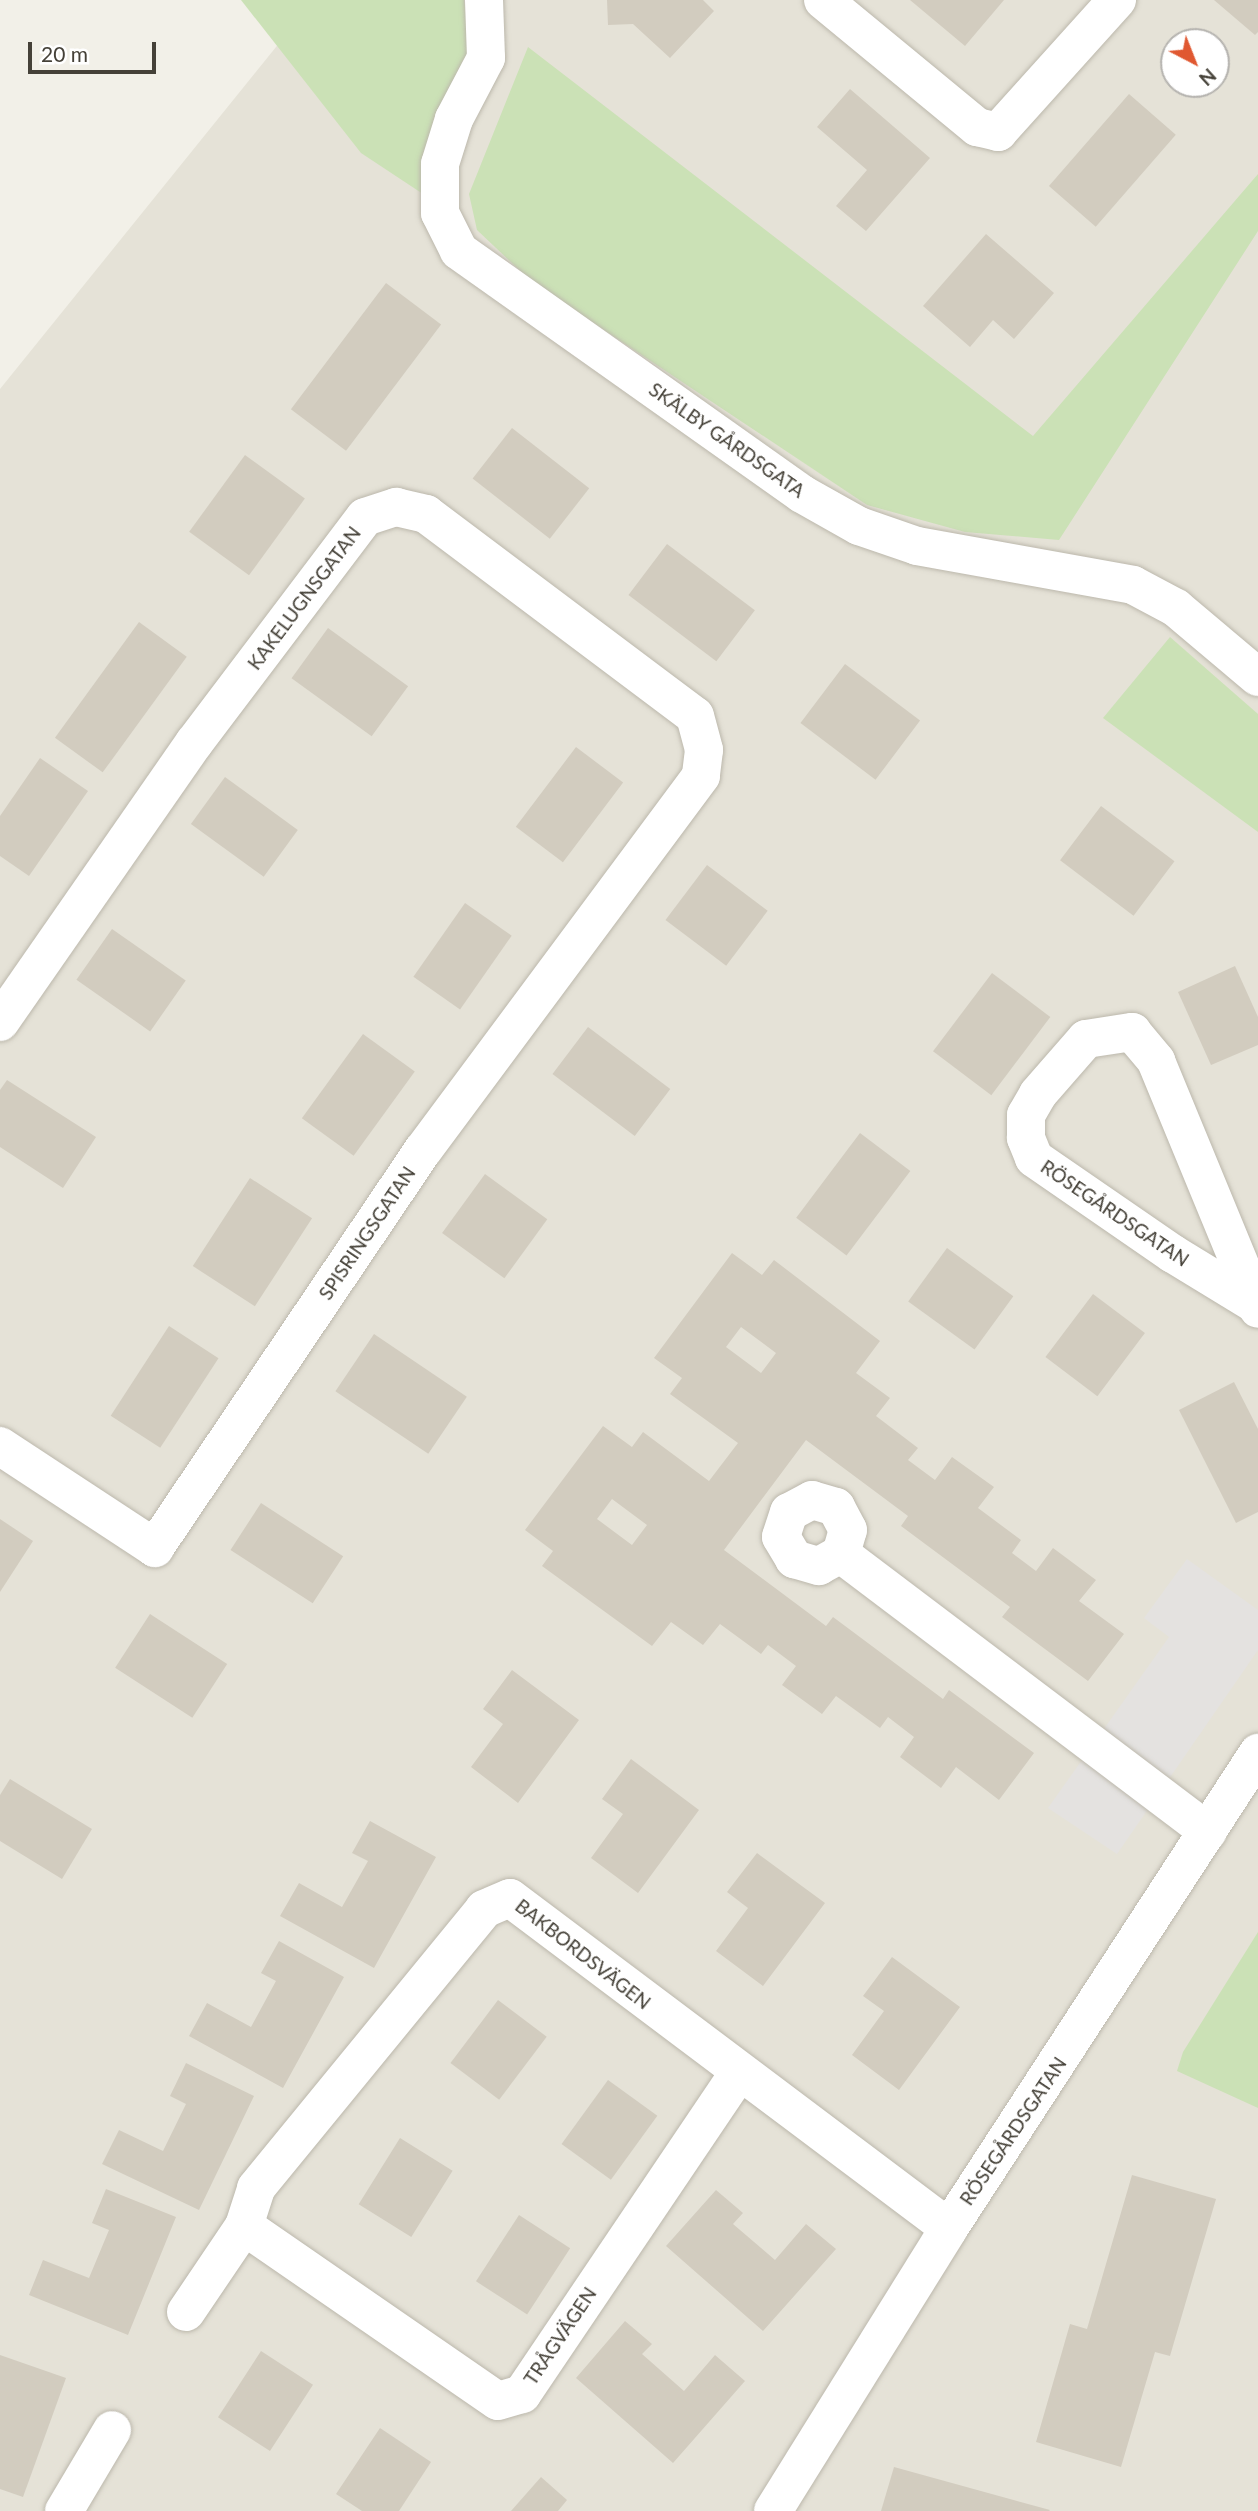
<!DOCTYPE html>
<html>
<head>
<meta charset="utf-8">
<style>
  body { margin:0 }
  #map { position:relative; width:1258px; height:2511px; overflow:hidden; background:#f2f0e8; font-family:Lato,sans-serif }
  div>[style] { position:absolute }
  .residential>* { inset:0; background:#e5e2d7 }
  .green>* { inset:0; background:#cbe1b6 }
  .parking>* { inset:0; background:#e4e2e0 }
  .building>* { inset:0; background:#d2ccbf; transform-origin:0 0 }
  .roads { filter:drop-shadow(0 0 2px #bcb8ac) drop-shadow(0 0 2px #bcb8ac) }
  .minor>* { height:38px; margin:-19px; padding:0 19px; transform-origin:19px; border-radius:19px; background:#fff }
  span { translate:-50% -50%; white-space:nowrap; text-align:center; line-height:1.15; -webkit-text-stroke:5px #fff; paint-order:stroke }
  .street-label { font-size:19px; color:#454138 }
  .north { position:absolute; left:1160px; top:28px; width:70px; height:70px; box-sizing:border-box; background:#fff; border:2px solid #b5b3af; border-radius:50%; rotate:138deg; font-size:19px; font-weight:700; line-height:28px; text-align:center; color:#454138 }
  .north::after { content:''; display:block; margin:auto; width:24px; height:32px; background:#e05831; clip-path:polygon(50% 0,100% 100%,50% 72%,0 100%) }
  .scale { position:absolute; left:28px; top:42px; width:128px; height:32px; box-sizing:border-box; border:4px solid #454138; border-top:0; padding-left:9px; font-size:21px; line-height:24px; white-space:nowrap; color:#454138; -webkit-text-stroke:5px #fff; paint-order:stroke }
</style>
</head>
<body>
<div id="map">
  <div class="residential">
    <i style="clip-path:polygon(evenodd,314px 0,1258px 0,1258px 2511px,0 2511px,0 389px,314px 0,1174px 42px,1216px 42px,1216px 84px,1174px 84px,1174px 42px)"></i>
  </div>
  <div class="green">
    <i style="clip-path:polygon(241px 0,464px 0,471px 51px,423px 194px,361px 153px)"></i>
    <i style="clip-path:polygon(528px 47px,1033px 436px,1258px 174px,1258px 231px,1059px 540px,965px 532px,867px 505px,532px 282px,477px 230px,469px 194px)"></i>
    <i style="clip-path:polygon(1170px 637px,1258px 714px,1258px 832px,1103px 718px)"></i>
    <i style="clip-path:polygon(1258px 1932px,1258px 2108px,1177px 2071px,1183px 2052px)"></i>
  </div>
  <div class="parking">
    <i style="clip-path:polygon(1187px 1559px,1258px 1610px,1258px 1650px,1117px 1854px,1048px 1808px,1169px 1637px,1144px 1618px)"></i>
  </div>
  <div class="building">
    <i style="clip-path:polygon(607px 0,703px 0,714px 11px,670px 58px,633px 24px,608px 25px)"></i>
    <i style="clip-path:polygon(910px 0,1004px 0,965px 46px)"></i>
    <i style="clip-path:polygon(1214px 0,1258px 0,1258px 32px,1255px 35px)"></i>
    <i style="clip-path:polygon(850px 89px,930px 158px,866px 231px,836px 206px,867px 170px,817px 127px)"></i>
    <i style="left:1129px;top:94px;width:62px;height:122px;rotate:41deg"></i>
    <i style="clip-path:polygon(986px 234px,1054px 293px,1014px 339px,993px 320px,970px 347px,923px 306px)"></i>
    <i style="left:386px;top:283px;width:69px;height:158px;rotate:37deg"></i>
    <i style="left:512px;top:428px;width:98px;height:64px;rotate:38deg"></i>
    <i style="left:245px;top:455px;width:74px;height:95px;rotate:36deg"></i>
    <i style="left:667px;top:544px;width:110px;height:64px;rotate:37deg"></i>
    <i style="left:139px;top:622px;width:59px;height:143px;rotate:36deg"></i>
    <i style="left:328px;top:628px;width:99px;height:62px;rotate:36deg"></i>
    <i style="left:845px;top:664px;width:94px;height:74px;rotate:37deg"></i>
    <i style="left:576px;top:747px;width:59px;height:100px;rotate:37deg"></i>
    <i style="clip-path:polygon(40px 758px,88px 791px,29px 876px,0 856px,0 816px)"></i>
    <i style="left:225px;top:777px;width:90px;height:58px;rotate:36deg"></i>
    <i style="left:1101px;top:806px;width:92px;height:68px;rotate:37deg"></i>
    <i style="left:707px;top:865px;width:76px;height:69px;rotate:37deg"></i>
    <i style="left:465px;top:903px;width:57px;height:90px;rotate:35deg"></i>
    <i style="left:112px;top:929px;width:90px;height:62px;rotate:35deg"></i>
    <i style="clip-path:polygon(1235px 966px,1258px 1017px,1258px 1045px,1211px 1065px,1178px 992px)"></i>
    <i style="left:992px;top:973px;width:73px;height:98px;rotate:37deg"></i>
    <i style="left:588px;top:1027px;width:103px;height:59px;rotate:37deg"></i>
    <i style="left:363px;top:1034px;width:64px;height:104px;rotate:36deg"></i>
    <i style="clip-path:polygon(7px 1080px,96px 1137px,63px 1188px,0 1147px,0 1090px)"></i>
    <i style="left:860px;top:1133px;width:63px;height:106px;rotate:37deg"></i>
    <i style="left:485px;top:1174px;width:77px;height:73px;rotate:36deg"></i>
    <i style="left:250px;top:1178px;width:74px;height:105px;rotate:33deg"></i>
    <i style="left:947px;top:1248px;width:82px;height:66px;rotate:36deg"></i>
    <i style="clip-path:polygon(evenodd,732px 1253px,762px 1275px,774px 1260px,880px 1341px,856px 1373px,890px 1398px,876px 1416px,918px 1448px,908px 1460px,935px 1480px,952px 1457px,994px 1487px,978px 1508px,1021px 1540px,1012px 1553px,1036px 1571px,1053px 1548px,1096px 1580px,1079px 1601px,1124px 1634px,1088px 1681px,1002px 1617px,1010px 1607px,901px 1526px,908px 1516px,806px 1440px,724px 1550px,826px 1626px,833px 1617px,943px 1699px,949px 1690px,1034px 1753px,999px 1800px,956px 1767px,941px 1788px,900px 1757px,914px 1737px,888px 1717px,880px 1728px,836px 1696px,822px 1714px,782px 1685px,796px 1666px,768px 1645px,761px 1654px,720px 1624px,703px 1645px,671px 1622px,652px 1646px,542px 1566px,553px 1551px,525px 1530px,603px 1426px,632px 1447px,643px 1432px,709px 1481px,738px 1443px,670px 1394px,682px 1378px,654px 1358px,732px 1253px,741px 1327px,776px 1353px,761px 1373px,726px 1347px,741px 1327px,732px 1253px,612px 1499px,647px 1525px,632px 1545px,597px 1519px,612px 1499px)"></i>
    <i style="left:1093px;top:1294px;width:65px;height:79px;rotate:37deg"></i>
    <i style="left:169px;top:1326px;width:59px;height:107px;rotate:33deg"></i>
    <i style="left:374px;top:1334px;width:112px;height:69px;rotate:34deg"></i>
    <i style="clip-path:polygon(1234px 1382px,1258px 1429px,1258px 1512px,1236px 1523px,1179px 1410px)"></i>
    <i style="left:261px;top:1503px;width:98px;height:56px;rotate:33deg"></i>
    <i style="clip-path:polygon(0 1519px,33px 1541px,0 1592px)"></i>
    <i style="left:150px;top:1614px;width:92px;height:64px;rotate:33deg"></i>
    <i style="clip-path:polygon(512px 1670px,579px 1720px,518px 1803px,471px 1767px,503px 1724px,483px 1709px)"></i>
    <i style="clip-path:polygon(631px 1759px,699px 1810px,638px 1893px,591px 1858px,623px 1814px,602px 1799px)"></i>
    <i style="clip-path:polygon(10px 1779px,92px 1829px,62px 1879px,0 1841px,0 1795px)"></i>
    <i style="clip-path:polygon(370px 1821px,436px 1857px,374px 1968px,280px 1916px,299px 1883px,342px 1907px,368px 1861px,352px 1853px)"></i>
    <i style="clip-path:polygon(757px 1853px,825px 1903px,763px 1986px,716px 1951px,748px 1908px,727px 1892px)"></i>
    <i style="clip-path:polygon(279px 1941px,344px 1977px,283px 2088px,189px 2036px,207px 2003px,251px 2027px,276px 1981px,261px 1973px)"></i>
    <i style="clip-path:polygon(892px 1957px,960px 2007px,899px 2090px,852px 2055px,884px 2011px,863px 1996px)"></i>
    <i style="left:498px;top:2000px;width:61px;height:79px;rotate:37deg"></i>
    <i style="clip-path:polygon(186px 2063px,254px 2096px,199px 2210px,102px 2164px,119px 2130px,163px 2151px,186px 2104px,170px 2096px)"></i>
    <i style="left:608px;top:2080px;width:61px;height:79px;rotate:36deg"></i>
    <i style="left:400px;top:2138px;width:62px;height:78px;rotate:32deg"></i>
    <i style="clip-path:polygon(1132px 2175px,1216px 2199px,1170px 2356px,1155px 2352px,1121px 2467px,1036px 2442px,1070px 2324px,1087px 2329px)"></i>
    <i style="clip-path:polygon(106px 2189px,176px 2217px,128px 2335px,29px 2295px,43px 2260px,89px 2278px,109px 2230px,92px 2223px)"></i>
    <i style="clip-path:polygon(716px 2190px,743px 2213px,733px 2224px,775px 2260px,806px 2224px,836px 2249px,763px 2331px,666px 2246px)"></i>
    <i style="left:519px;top:2215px;width:61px;height:79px;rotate:33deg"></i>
    <i style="clip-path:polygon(625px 2321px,652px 2344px,642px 2354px,684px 2391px,715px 2355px,745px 2381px,673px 2463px,576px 2378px)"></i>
    <i style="left:261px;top:2351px;width:62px;height:79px;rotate:33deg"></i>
    <i style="clip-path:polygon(0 2355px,66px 2378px,23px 2497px,0 2489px)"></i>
    <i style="clip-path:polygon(380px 2428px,431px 2462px,399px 2511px,362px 2511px,336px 2494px)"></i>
    <i style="clip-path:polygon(894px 2467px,1050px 2510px,1049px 2511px,881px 2511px)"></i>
    <i style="clip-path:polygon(541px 2477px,567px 2500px,558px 2511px,511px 2511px)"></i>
  </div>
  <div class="roads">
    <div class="minor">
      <i style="left:484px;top:0;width:58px;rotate:88deg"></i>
      <i style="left:486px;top:58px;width:69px;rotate:117.7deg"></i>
      <i style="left:454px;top:119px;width:47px;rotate:107.3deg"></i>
      <i style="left:440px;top:164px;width:49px;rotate:90deg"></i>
      <i style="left:440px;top:213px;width:42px;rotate:63.4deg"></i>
      <i style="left:459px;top:251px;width:420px;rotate:35.3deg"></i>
      <i style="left:802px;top:494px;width:65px;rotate:29.3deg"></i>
      <i style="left:859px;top:526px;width:61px;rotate:19deg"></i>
      <i style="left:917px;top:546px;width:219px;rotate:10.2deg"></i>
      <i style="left:1133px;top:585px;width:49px;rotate:28.1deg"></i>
      <i style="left:1176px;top:608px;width:107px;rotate:40.1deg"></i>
      <i style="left:823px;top:0;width:200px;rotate:39.5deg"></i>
      <i style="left:977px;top:127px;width:22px;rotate:13deg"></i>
      <i style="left:998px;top:132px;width:178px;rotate:-48deg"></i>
      <i style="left:0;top:1022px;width:340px;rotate:-55.2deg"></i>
      <i style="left:194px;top:743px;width:283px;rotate:-52.9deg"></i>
      <i style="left:365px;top:517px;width:33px;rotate:-18deg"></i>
      <i style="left:396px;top:507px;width:31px;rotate:13deg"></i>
      <i style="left:426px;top:514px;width:336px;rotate:36.9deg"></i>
      <i style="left:695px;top:716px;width:35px;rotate:75deg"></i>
      <i style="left:704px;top:750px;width:26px;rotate:97deg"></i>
      <i style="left:701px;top:776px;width:466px;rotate:126.6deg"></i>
      <i style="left:423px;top:1150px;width:480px;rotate:124deg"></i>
      <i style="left:155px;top:1548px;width:186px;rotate:-146.7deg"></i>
      <i style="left:1255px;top:1304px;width:96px;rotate:-148.6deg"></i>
      <i style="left:1173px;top:1254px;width:169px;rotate:-145.4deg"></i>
      <i style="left:1034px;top:1158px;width:22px;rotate:-112deg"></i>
      <i style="left:1026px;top:1138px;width:23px;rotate:-90deg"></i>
      <i style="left:1026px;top:1115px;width:24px;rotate:-60deg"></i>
      <i style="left:1038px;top:1094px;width:73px;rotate:-48.9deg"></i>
      <i style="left:1086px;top:1039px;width:47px;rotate:-8.7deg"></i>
      <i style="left:1132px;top:1032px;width:38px;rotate:50deg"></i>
      <i style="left:1156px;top:1061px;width:268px;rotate:67.6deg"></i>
      <i style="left:841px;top:1554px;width:25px;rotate:-74deg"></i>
      <i style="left:848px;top:1530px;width:26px;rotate:-118deg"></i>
      <i style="left:836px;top:1507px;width:25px;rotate:-164deg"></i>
      <i style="left:812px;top:1500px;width:26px;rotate:152deg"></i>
      <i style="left:789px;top:1512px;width:26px;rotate:108deg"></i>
      <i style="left:781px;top:1537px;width:26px;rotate:59deg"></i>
      <i style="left:794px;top:1559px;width:26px;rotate:16deg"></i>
      <i style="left:819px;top:1566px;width:25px;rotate:-29deg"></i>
      <i style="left:841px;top:1554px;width:460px;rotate:37.1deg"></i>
      <i style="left:244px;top:2226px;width:308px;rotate:34.6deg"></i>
      <i style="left:498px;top:2401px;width:25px;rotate:-16deg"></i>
      <i style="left:522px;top:2394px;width:388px;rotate:-56deg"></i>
      <i style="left:186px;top:2312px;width:104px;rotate:-56deg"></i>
      <i style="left:244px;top:2226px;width:40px;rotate:-72deg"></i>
      <i style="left:256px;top:2188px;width:360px;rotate:-50.7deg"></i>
      <i style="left:484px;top:1909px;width:28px;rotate:-23deg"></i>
      <i style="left:510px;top:1898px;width:549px;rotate:36.93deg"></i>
      <i style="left:64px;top:2511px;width:94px;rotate:-59.3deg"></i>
      <i style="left:773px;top:2511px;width:333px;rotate:-58.1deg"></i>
      <i style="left:949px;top:2228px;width:567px;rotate:-56.95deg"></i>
    </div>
  </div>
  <div class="street-label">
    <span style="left:727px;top:440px;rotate:35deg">SKÄLBY GÅRDSGATA</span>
    <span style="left:304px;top:598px;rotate:-53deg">KAKELUGNSGATAN</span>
    <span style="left:1115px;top:1213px;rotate:34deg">RÖSEGÅRDSGATAN</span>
    <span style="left:367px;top:1233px;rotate:-56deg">SPISRINGSGATAN</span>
    <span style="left:583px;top:1954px;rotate:38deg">BAKBORDSVÄGEN</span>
    <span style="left:1013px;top:2131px;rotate:-56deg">RÖSEGÅRDSGATAN</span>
    <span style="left:560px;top:2336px;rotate:-56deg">TRÅGVÄGEN</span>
  </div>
  <div class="north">N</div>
  <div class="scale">20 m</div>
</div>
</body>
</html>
